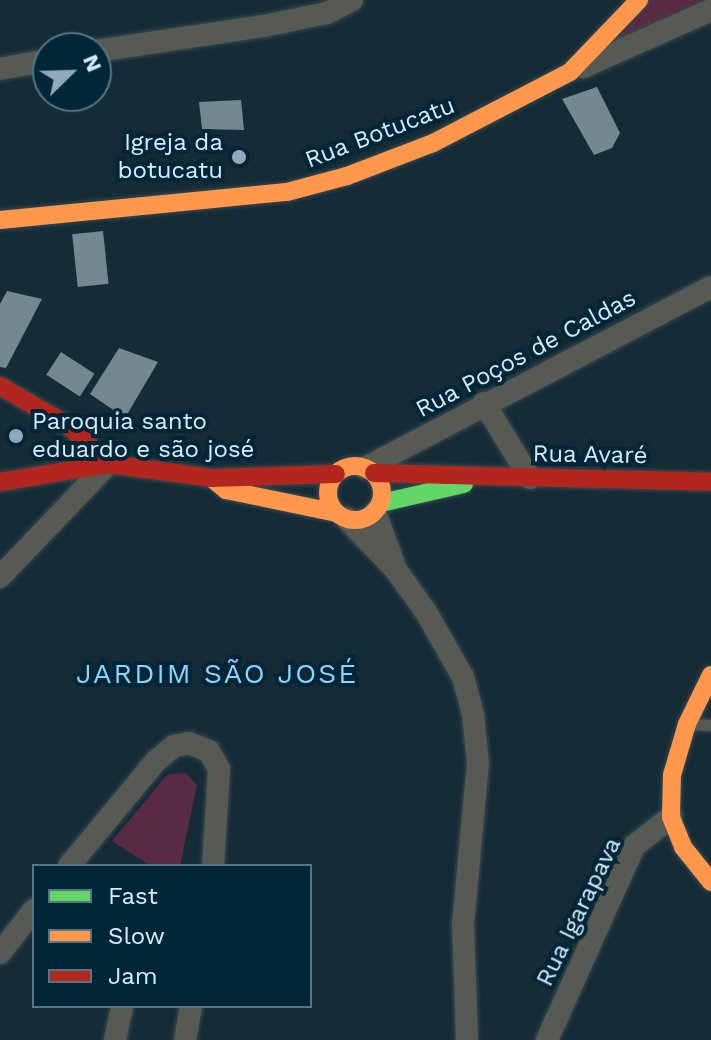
<!DOCTYPE html>
<html>
<head>
<meta charset="utf-8">
<style>
  body { margin:0 }
  #map { position:relative; width:711px; height:1040px; overflow:hidden; background:#152b35; font-family:"Work Sans",sans-serif }
  div>[style] { position:absolute }
  .green>* { inset:0; background:#592b43 }
  .building>* { inset:0; background:#748892; transform-origin:0 0 }
  .roads { filter:drop-shadow(0 0 2px #364952) drop-shadow(0 0 2px #364952) }
  .lane>* { height:11px; margin:-5.5px; padding:0 5.5px; transform-origin:5.5px; border-radius:5.5px; background:#565a53 }
  .street>* { height:22px; margin:-11px; padding:0 11px; transform-origin:11px; border-radius:11px; background:#565a53 }
  .fast>* { height:18px; margin:-9px; padding:0 9px; transform-origin:9px; border-radius:9px; background:#63d668 }
  .slow>* { height:18px; margin:-9px; padding:0 9px; transform-origin:9px; border-radius:9px; background:#ff974d }
  .slow>.ring { margin:-9px; padding:0; box-sizing:content-box; background:none; border:18px solid #ff974d; border-radius:50% }
  .jam>* { height:18px; margin:-9px; padding:0 9px; transform-origin:9px; border-radius:9px; background:#b3261e }
  .dots>* { width:22px; height:22px; translate:-50% -50%; box-sizing:border-box; border:4px solid #002637; border-radius:50% }
  span { translate:-50% -50%; white-space:nowrap; text-align:center; line-height:1.15; -webkit-text-stroke:8px #002637; paint-order:stroke }
  .street-label { font-size:24px; color:#d2eefd }
  .poi-label { font-size:24px; color:#d2eefd }
  .right { translate:-100% -50%; text-align:right }
  .left { translate:0 -50%; text-align:left }
  .quarter-label { font-size:28px; color:#8dd4fb; letter-spacing:2px }
  .legend { position:absolute; left:32px; top:864px; width:280px; height:144px; box-sizing:border-box; background:#002637; border:2px solid #547686; margin:0; padding:10px 14px; list-style:none; font-size:24px; color:#d2eefd }
  .legend li { display:flex; align-items:center; gap:16px; height:40px }
  .legend b { width:40px; border:2px solid #547686 }
  .north { position:absolute; left:32px; top:32px; width:80px; height:80px; box-sizing:border-box; background:#002637; border:2px solid #547686; border-radius:50%; rotate:67deg; font-size:22px; font-weight:700; line-height:32px; text-align:center; color:#d2eefd }
  .north::after { content:''; display:block; margin:auto; width:28px; height:36px; background:#90aab7; clip-path:polygon(50% 0,100% 100%,50% 72%,0 100%) }
</style>
</head>
<body>
<div id="map">
  <div class="green">
    <i style="clip-path:polygon(642px 0,711px 0,585px 66px)"></i>
    <i style="clip-path:polygon(186px 773px,197px 785px,180px 866px,151px 866px,112px 841px,167px 775px)"></i>
  </div>
  <div class="building">
    <i style="clip-path:polygon(597px 87px,620px 133px,612px 148px,594px 155px,562px 99px)"></i>
    <i style="clip-path:polygon(241px 100px,244px 130px,202px 129px,199px 102px)"></i>
    <i style="left:103px;top:231px;width:53px;height:31px;rotate:84deg"></i>
    <i style="clip-path:polygon(7px 291px,42px 299px,6px 368px,0 367px,0 304px)"></i>
    <i style="clip-path:polygon(119px 348px,158px 362px,125px 418px,90px 394px)"></i>
    <i style="left:61px;top:352px;width:40px;height:27px;rotate:33deg"></i>
  </div>
  <div class="roads">
    <div class="lane">
      <i style="left:691px;top:724px;width:20px;rotate:3deg"></i>
    </div>
    <div class="street">
      <i style="left:96px;top:51px;width:170px;rotate:-8.5deg"></i>
      <i style="left:264px;top:26px;width:64px;rotate:-11.7deg"></i>
      <i style="left:327px;top:13px;width:28px;rotate:-27deg"></i>
      <i style="left:583px;top:67px;width:140px;rotate:-24deg"></i>
      <i style="left:0;top:69px;width:49px;rotate:-10.6deg"></i>
      <i style="left:484px;top:403px;width:88px;rotate:58.5deg"></i>
      <i style="left:365px;top:468px;width:390px;rotate:-27.6deg"></i>
      <i style="left:375px;top:512px;width:62px;rotate:70.1deg"></i>
      <i style="left:346px;top:518px;width:72px;rotate:46.1deg"></i>
      <i style="left:396px;top:570px;width:52px;rotate:54.5deg"></i>
      <i style="left:426px;top:612px;width:75px;rotate:60.4deg"></i>
      <i style="left:463px;top:677px;width:38px;rotate:75deg"></i>
      <i style="left:473px;top:714px;width:49px;rotate:84.2deg"></i>
      <i style="left:478px;top:763px;width:163px;rotate:95.3deg"></i>
      <i style="left:463px;top:925px;width:115px;rotate:88deg"></i>
      <i style="left:0;top:577px;width:155px;rotate:-46.3deg"></i>
      <i style="left:69px;top:866px;width:136px;rotate:-50.4deg"></i>
      <i style="left:156px;top:761px;width:23px;rotate:-40deg"></i>
      <i style="left:174px;top:746px;width:15px;rotate:-11deg"></i>
      <i style="left:189px;top:743px;width:22px;rotate:22deg"></i>
      <i style="left:209px;top:751px;width:21px;rotate:61deg"></i>
      <i style="left:219px;top:769px;width:97px;rotate:93.5deg"></i>
      <i style="left:0;top:953px;width:55px;rotate:-51.7deg"></i>
      <i style="left:115px;top:1040px;width:35px;rotate:-78deg"></i>
      <i style="left:185px;top:1040px;width:35px;rotate:-80deg"></i>
      <i style="left:547px;top:1040px;width:213px;rotate:-65.8deg"></i>
      <i style="left:634px;top:846px;width:47px;rotate:-38.1deg"></i>
    </div>
    <div class="fast">
      <i style="left:381px;top:503px;width:85px;rotate:-12.9deg"></i>
    </div>
    <div class="slow">
      <i style="left:0;top:220px;width:288px;rotate:-5.6deg"></i>
      <i style="left:287px;top:192px;width:62px;rotate:-14.9deg"></i>
      <i style="left:347px;top:176px;width:92px;rotate:-21deg"></i>
      <i style="left:433px;top:143px;width:154px;rotate:-27.4deg"></i>
      <i style="left:570px;top:72px;width:100px;rotate:-46.2deg"></i>
      <i class="ring" style="left:328px;top:466px;width:36px;height:36px"></i>
      <i style="left:214px;top:480px;width:16px;rotate:40deg"></i>
      <i style="left:226px;top:490px;width:113px;rotate:11.7deg"></i>
      <i style="left:711px;top:675px;width:55px;rotate:116.1deg"></i>
      <i style="left:687px;top:724px;width:53px;rotate:106.4deg"></i>
      <i style="left:672px;top:775px;width:42px;rotate:91.4deg"></i>
      <i style="left:671px;top:817px;width:32px;rotate:68deg"></i>
      <i style="left:683px;top:847px;width:45px;rotate:51.3deg"></i>
    </div>
    <div class="jam">
      <i style="left:0;top:386px;width:80px;rotate:30.1deg"></i>
      <i style="left:69px;top:426px;width:54px;rotate:44.3deg"></i>
      <i style="left:374px;top:473px;width:337px;rotate:1.5deg"></i>
      <i style="left:0;top:482px;width:109px;rotate:-9.5deg"></i>
      <i style="left:108px;top:464px;width:104px;rotate:7.7deg"></i>
      <i style="left:211px;top:478px;width:125px;rotate:-1.8deg"></i>
    </div>
  </div>
  <div class="dots">
    <i style="left:239px;top:157px;background:#90aab7"></i>
    <i style="left:16px;top:436px;background:#90aab7"></i>
  </div>
  <div class="street-label">
    <span style="left:380px;top:133px;rotate:-21deg">Rua Botucatu</span>
    <span style="left:526px;top:354px;rotate:-28deg">Rua Poços de Caldas</span>
    <span style="left:590px;top:455px;rotate:1deg">Rua Avaré</span>
    <span style="left:579px;top:912px;rotate:-64deg">Rua Igarapava</span>
  </div>
  <div class="poi-label">
    <span class="right" style="left:223px;top:157px">Igreja da<br>botucatu</span>
    <span class="left" style="left:32px;top:436px">Paroquia santo<br>eduardo e são josé</span>
  </div>
  <div class="quarter-label">
    <span style="left:217px;top:674px">JARDIM SÃO JOSÉ</span>
  </div>
  <ul class="legend">
  <li><b style="height:10px;background:#63d668"></b>Fast</li>
  <li><b style="height:10px;background:#ff974d"></b>Slow</li>
  <li><b style="height:10px;background:#b3261e"></b>Jam</li>
  </ul>
  <div class="north">N</div>
</div>
</body>
</html>
